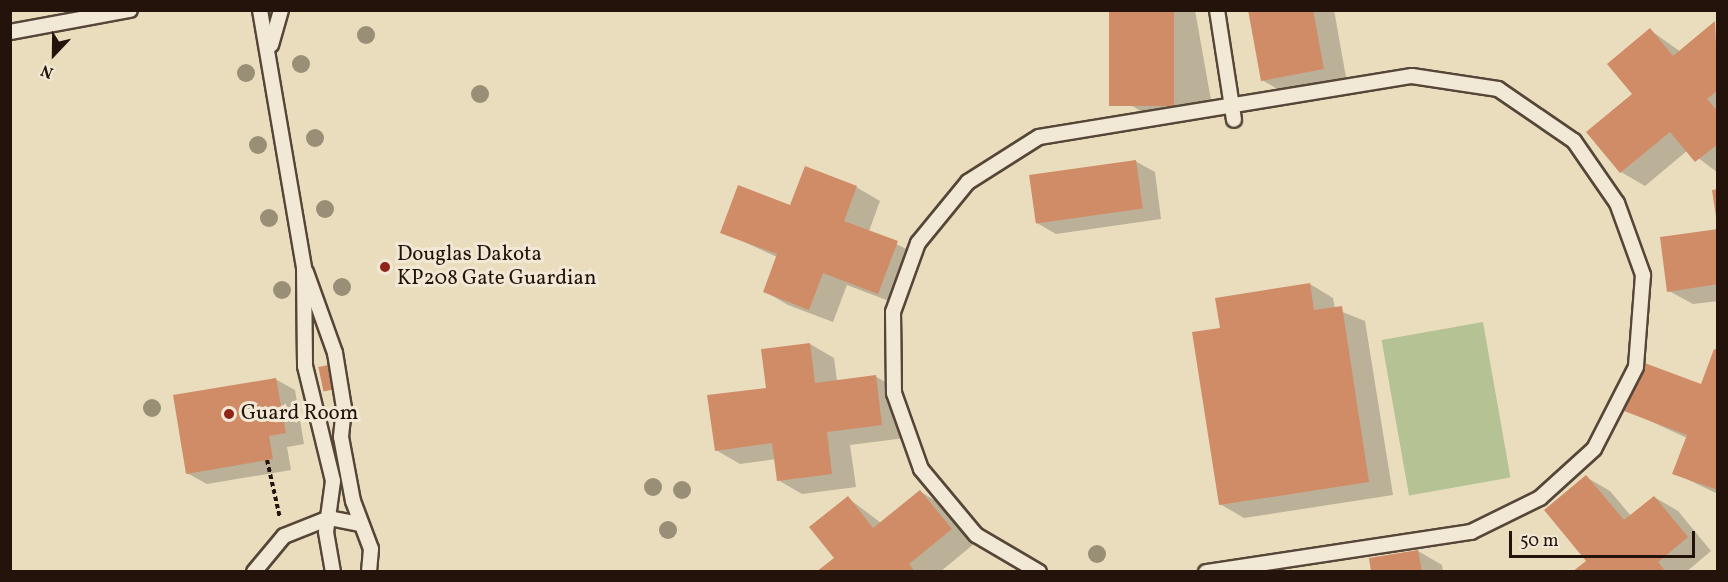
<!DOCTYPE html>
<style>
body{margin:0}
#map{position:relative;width:1728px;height:582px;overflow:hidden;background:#eaddbe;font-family:Vollkorn,serif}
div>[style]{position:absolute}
.green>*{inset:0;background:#b4c294;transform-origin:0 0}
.shadow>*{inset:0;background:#0003}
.building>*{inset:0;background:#d08c67;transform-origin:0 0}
.path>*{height:4px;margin-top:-2px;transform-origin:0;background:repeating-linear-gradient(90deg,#24130b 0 4.5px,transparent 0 7.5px)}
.roads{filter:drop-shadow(2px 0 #564638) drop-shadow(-2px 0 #564638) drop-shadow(0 2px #564638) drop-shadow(0 -2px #564638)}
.service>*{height:14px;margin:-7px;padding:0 7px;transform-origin:7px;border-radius:7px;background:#f1e9d5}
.trees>*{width:18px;height:18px;margin:-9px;border-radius:50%;background:#998f76}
.dots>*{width:16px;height:16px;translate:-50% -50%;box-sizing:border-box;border:3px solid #f1e9d5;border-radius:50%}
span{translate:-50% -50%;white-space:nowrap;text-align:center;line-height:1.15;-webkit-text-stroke:6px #f1e9d5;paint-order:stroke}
.poi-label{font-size:21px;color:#24130b}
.left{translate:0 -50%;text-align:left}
.frame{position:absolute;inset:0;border:12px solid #24130b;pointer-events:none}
.north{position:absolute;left:24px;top:24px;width:60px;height:60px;-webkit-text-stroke:4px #f1e9d5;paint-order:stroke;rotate:202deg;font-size:16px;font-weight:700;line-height:24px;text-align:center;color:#24130b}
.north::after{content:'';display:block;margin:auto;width:21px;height:27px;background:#24130b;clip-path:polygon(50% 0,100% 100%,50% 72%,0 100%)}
.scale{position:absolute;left:1509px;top:531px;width:186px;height:27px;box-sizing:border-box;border:3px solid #24130b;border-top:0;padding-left:8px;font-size:18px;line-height:21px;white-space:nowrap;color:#24130b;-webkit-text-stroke:4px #f1e9d5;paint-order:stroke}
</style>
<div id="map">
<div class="green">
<i style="left:1483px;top:322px;width:158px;height:103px;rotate:80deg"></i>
</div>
<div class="shadow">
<i style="clip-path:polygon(1110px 10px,1195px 10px,1212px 106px,1151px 117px,1127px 103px)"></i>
<i style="clip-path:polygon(1249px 10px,1334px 10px,1347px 83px,1286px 94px,1262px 80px)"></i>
<i style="clip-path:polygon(1715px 23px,1718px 173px,1688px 150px,1645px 186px,1621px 172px,1650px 30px,1681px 52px)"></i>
<i style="clip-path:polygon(1135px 161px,1155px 172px,1161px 219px,1056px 234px,1037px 223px)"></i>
<i style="clip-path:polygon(856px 187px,880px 201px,869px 231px,921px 256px,902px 306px,847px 285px,833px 322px,788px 305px,764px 291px,777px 257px,722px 232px)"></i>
<i style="clip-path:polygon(1718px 230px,1718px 301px,1693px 304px,1669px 291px)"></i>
<i style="clip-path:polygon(1310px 284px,1333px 298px,1335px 309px,1365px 321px,1393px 495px,1244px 518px,1220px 504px,1222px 329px)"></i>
<i style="clip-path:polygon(810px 344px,834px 358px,837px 381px,875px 376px,899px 390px,905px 438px,850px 445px,856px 487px,802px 494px,778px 480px,776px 459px,740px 464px,716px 450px)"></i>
<i style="clip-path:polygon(1718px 351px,1718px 494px,1674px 473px,1687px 438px,1626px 410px,1702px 386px)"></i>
<i style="clip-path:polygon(320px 368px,343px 391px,324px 389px)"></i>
<i style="clip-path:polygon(275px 379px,295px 390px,304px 444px,287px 447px,291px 470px,207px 484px,187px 473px)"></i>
<i style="clip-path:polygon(1586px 477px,1610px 491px,1631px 516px,1654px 497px,1678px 511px,1711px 551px,1686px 572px,1575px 572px,1588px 561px)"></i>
<i style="clip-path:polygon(921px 492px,944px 506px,975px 543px,940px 572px,819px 572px,836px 558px,848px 498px,881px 523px)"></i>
<i style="clip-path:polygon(1418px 551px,1442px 565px,1443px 572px,1373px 572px)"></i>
</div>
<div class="building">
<i style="left:1109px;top:10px;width:65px;height:96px"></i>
<i style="clip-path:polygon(1248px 10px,1313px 10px,1324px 69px,1261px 81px)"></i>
<i style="clip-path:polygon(1715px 21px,1718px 90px,1707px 99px,1718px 112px,1718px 144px,1695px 162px,1670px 132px,1620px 173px,1586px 132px,1632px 94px,1607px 64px,1650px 28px,1673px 56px)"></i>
<i style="left:1136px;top:160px;width:49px;height:108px;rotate:82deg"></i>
<i style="clip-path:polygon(805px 166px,857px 186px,844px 221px,898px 241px,878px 294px,823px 273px,809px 310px,763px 292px,777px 254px,720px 233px,738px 185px,790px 205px)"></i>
<i style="clip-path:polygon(1718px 189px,1718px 217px,1716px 217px,1712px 190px)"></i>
<i style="clip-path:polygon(1718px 229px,1718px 284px,1667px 292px,1660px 237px)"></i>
<i style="clip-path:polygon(1310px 283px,1314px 310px,1342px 306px,1369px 482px,1219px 505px,1192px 332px,1220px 328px,1215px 298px)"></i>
<i style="clip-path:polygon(810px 343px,815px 383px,876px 375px,882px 425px,827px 432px,832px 474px,777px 481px,772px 443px,715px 451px,707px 395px,766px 388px,761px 349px)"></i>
<i style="clip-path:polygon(1714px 349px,1718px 350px,1718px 490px,1672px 474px,1687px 435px,1624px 411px,1642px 362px,1701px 384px)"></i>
<i style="left:333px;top:364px;width:25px;height:15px;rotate:78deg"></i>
<i style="clip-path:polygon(276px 378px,286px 433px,269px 436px,273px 459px,186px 474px,173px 395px)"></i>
<i style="clip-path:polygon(1586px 475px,1624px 520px,1654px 496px,1688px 537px,1658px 562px,1666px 572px,1572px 572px,1586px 561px,1544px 510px)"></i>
<i style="clip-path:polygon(920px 490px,952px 529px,909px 564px,915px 572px,816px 572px,834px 558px,809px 527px,848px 496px,873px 528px)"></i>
<i style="clip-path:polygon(1418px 550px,1422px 572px,1371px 572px,1369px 558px)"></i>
</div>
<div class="path">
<i style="left:267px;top:460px;width:59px;rotate:77.4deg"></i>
</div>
<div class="roads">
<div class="service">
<i style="left:260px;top:10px;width:262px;rotate:80.3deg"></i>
<i style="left:304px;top:268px;width:98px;rotate:89.4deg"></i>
<i style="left:305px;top:366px;width:118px;rotate:76.3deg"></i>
<i style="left:333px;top:481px;width:51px;rotate:97.8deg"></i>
<i style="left:326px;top:532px;width:41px;rotate:80.1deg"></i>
<i style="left:1217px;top:10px;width:111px;rotate:81.2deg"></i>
<i style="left:10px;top:32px;width:122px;rotate:-10.4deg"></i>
<i style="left:271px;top:45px;width:36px;rotate:-74deg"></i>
<i style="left:306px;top:272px;width:86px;rotate:70.3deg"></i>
<i style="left:335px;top:353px;width:56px;rotate:80.7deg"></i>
<i style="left:344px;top:408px;width:29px;rotate:96deg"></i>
<i style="left:341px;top:437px;width:65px;rotate:79.4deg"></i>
<i style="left:353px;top:501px;width:51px;rotate:69.4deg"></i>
<i style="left:371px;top:549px;width:23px;rotate:95deg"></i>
<i style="left:254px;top:572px;width:47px;rotate:-50.2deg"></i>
<i style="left:284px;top:536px;width:48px;rotate:-21.8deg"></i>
<i style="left:329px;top:518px;width:32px;rotate:11deg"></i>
<i style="left:1039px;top:572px;width:73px;rotate:-149.6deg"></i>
<i style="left:976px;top:535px;width:86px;rotate:-129.8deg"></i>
<i style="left:921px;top:469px;width:81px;rotate:-109.6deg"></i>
<i style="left:894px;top:393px;width:81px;rotate:-90.7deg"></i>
<i style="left:893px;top:312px;width:73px;rotate:-70.1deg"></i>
<i style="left:918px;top:243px;width:79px;rotate:-50.7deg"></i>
<i style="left:968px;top:182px;width:84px;rotate:-32.4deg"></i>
<i style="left:1039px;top:137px;width:378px;rotate:-9.3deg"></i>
<i style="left:1412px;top:76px;width:87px;rotate:8.6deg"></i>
<i style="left:1498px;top:89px;width:92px;rotate:34.4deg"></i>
<i style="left:1574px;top:141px;width:75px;rotate:55.3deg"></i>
<i style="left:1617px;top:203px;width:77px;rotate:70.1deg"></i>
<i style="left:1643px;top:275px;width:92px;rotate:94.4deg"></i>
<i style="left:1636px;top:367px;width:92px;rotate:117.1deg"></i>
<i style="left:1594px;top:449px;width:73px;rotate:137.8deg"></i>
<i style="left:1540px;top:498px;width:77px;rotate:153.8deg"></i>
<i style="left:1471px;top:532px;width:268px;rotate:171.4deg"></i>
</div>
</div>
<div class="trees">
<i style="left:366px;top:35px"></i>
<i style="left:301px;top:64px"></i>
<i style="left:246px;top:73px"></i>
<i style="left:480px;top:94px"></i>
<i style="left:315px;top:138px"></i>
<i style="left:258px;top:145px"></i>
<i style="left:325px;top:209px"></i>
<i style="left:269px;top:218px"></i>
<i style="left:342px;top:287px"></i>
<i style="left:282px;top:290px"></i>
<i style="left:152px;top:408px"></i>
<i style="left:653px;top:487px"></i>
<i style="left:682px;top:490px"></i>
<i style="left:668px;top:530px"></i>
<i style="left:1097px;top:554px"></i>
</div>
<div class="dots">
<i style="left:385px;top:267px;background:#8f2418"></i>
<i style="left:229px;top:414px;background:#8f2418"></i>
</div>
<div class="poi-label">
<span class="left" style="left:397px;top:267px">Douglas Dakota<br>KP208 Gate Guardian</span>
<span class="left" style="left:241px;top:414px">Guard Room</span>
</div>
<div class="frame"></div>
<div class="north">N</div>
<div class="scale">50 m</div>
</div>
